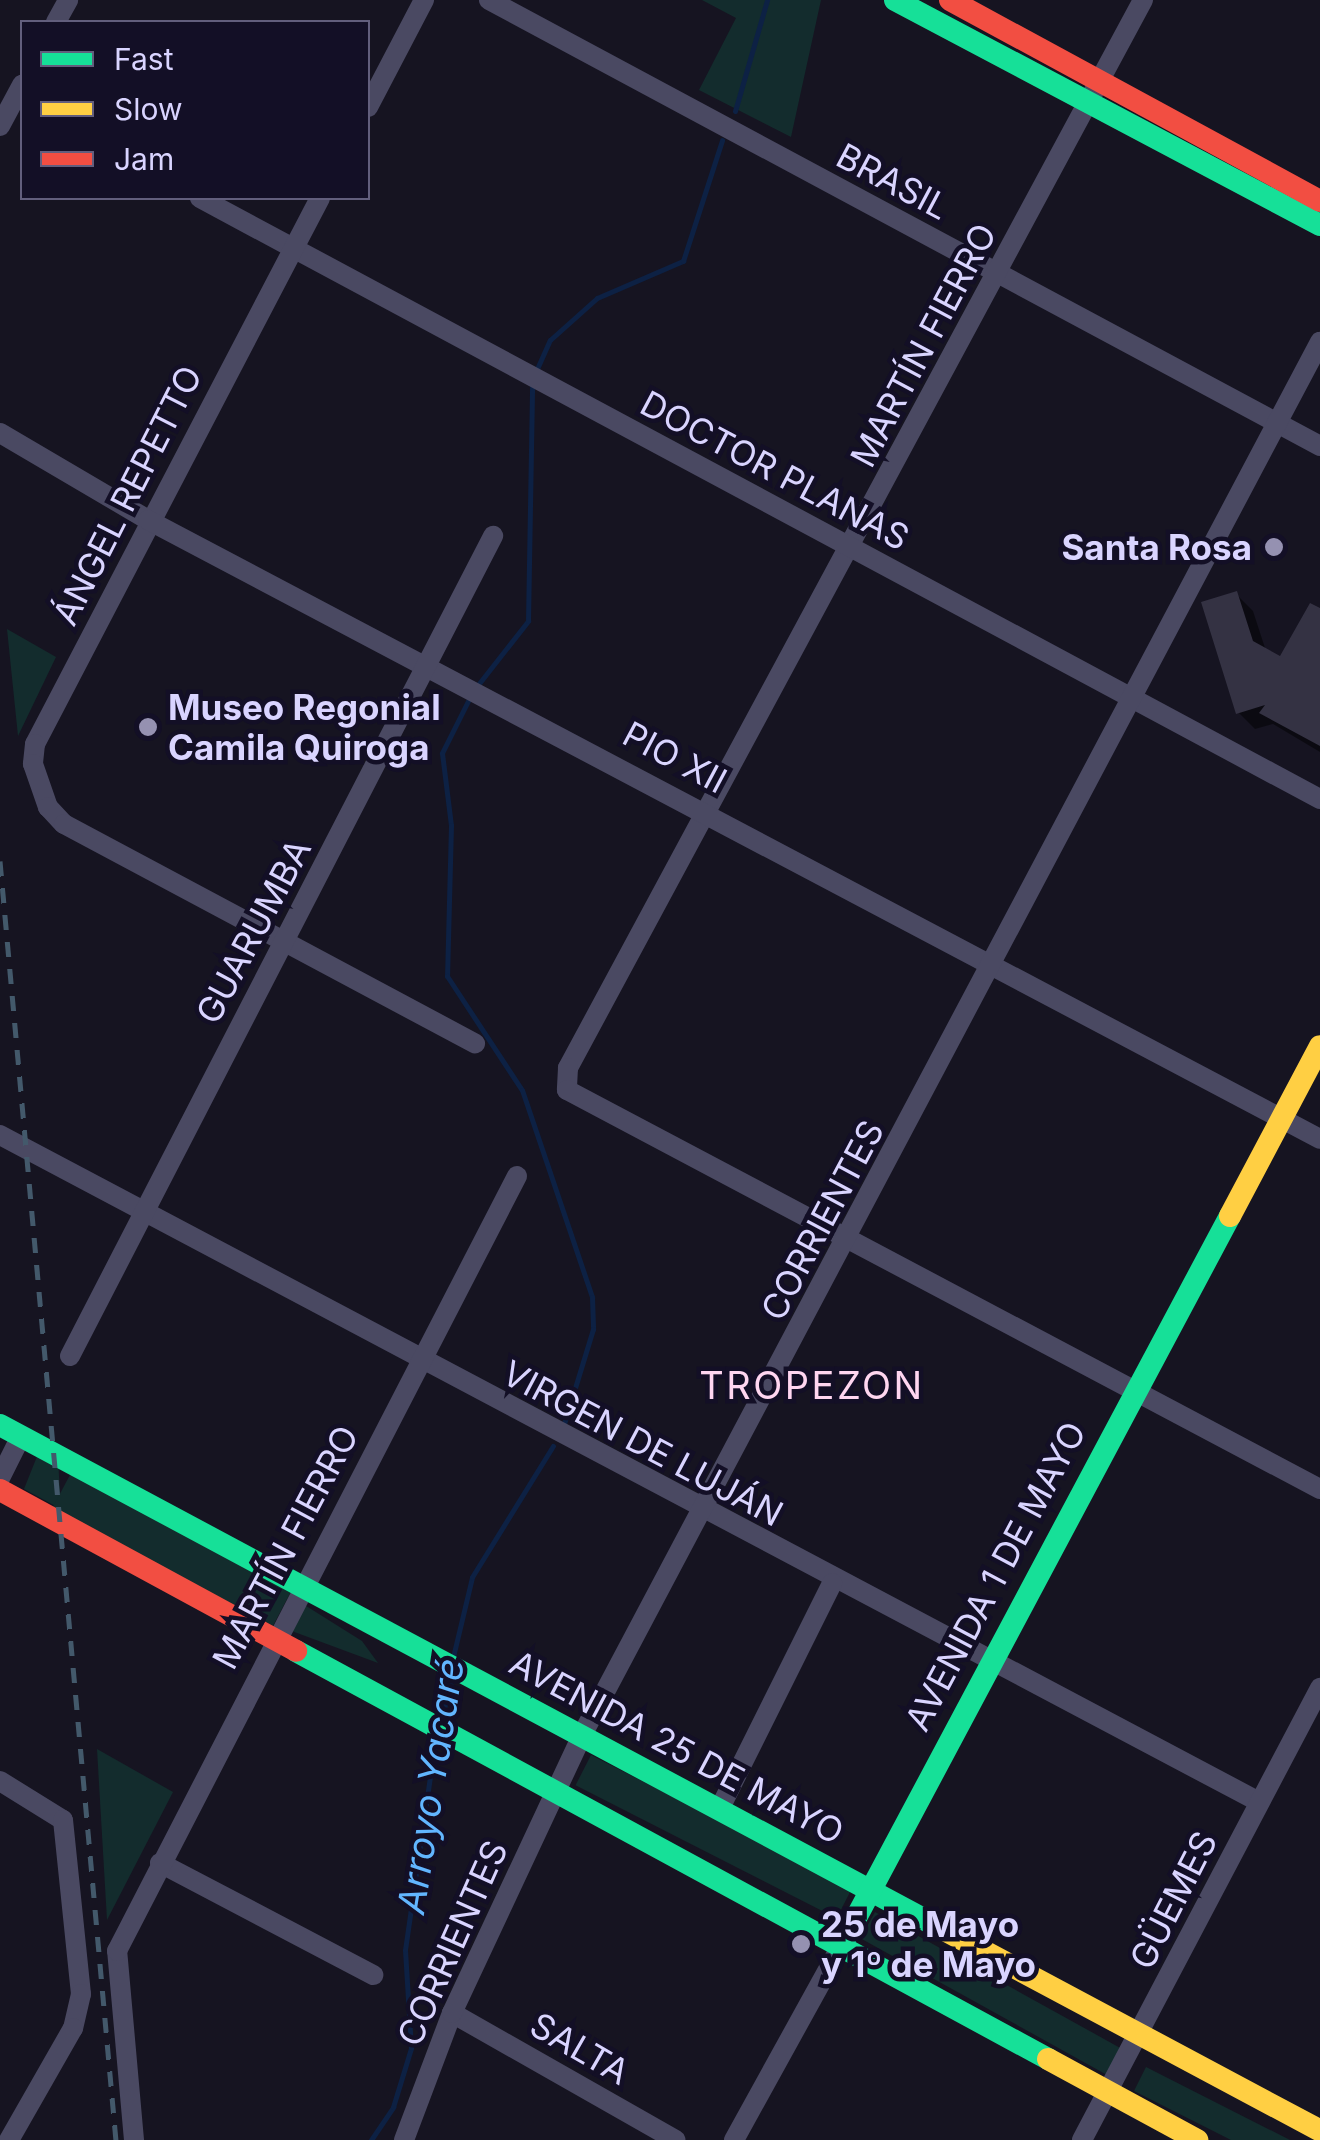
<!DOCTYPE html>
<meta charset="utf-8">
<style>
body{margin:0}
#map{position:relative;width:1320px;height:2140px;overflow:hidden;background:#161421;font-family:Inter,sans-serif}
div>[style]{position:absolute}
.green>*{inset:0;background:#132c2d;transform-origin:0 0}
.shadow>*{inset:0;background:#0007}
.stream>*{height:5px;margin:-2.5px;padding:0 2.5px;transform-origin:2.5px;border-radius:2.5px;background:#0d2144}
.building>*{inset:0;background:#343243}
.street>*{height:20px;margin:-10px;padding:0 10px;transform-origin:10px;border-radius:10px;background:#4a4962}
.fast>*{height:22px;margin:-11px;padding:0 11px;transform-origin:11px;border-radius:11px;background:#16e098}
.slow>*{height:22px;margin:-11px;padding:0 11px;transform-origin:11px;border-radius:11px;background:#ffcf43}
.jam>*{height:22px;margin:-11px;padding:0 11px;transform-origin:11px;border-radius:11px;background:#f24e42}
.rail>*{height:5px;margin-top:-2.5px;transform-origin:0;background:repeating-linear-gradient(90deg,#43596b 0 15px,transparent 0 27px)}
.dots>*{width:28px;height:28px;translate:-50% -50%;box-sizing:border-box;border:5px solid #130f26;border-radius:50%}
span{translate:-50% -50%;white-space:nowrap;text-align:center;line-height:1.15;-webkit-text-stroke:9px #130f26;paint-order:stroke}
.street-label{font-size:35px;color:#d9d4ff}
.poi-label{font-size:35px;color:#d9d4ff;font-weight:700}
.right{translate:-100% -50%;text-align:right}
.left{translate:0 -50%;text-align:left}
.neighbourhood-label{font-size:38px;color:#ffd6f0;letter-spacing:2.5px}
.water-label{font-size:38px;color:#62b6ff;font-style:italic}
.legend{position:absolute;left:20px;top:20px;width:350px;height:180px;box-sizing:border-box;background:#130f26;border:2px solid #625e7d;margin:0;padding:12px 18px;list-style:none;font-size:30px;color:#d9d4ff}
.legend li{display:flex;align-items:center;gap:20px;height:50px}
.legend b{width:50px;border:2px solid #625e7d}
</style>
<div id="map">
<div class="green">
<i style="clip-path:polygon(702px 0,821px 0,791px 137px,699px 90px,736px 18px)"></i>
<i style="clip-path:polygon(7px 629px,56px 657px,18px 736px)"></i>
<i style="clip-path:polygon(38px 1454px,58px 1459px,61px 1509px,24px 1489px)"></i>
<i style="left:71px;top:1473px;width:250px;height:40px;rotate:28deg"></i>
<i style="clip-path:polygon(303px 1604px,362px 1641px,378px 1663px,289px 1630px)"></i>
<i style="clip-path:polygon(97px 1749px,173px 1792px,107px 1920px)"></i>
<i style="left:591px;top:1755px;width:293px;height:34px;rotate:27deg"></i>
<i style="left:875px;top:1912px;width:283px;height:30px;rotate:29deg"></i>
<i style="clip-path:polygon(1146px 2067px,1290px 2140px,1231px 2140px,1134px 2091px)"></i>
</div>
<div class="shadow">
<i style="clip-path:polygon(1236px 594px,1253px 611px,1266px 651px,1281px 659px,1320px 611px,1320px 752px,1273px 724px,1255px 729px,1238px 712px)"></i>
</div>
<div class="stream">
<i style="left:735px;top:111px;width:116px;rotate:-73.9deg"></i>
<i style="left:536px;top:371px;width:34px;rotate:-66deg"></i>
<i style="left:550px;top:340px;width:63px;rotate:-41.8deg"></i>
<i style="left:597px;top:298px;width:94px;rotate:-23.3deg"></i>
<i style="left:683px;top:261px;width:127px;rotate:-72.1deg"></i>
<i style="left:477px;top:686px;width:83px;rotate:-51.9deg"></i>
<i style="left:528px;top:621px;width:240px;rotate:-89deg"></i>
<i style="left:471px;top:695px;width:65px;rotate:116.6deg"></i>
<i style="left:442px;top:753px;width:73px;rotate:82.9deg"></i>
<i style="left:451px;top:825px;width:151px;rotate:91.5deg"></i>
<i style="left:447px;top:976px;width:136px;rotate:56.7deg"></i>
<i style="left:522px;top:1090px;width:219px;rotate:71.3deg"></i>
<i style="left:592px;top:1297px;width:32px;rotate:88deg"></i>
<i style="left:593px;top:1329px;width:102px;rotate:107deg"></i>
<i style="left:453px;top:1657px;width:82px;rotate:-76.6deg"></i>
<i style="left:472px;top:1577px;width:154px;rotate:-58.3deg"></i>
<i style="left:441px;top:1720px;width:43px;rotate:-75.3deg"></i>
<i style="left:371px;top:2140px;width:40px;rotate:-56deg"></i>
<i style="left:393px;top:2107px;width:62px;rotate:-73deg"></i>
<i style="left:411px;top:2048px;width:98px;rotate:-93.5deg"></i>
<i style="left:405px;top:1950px;width:216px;rotate:-81.8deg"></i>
</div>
<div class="building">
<i style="clip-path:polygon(1237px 591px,1253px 641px,1280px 656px,1310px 603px,1320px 608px,1320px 746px,1259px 713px,1265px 705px,1236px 714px,1201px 602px)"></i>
</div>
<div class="street">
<i style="left:489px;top:0;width:943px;rotate:28.22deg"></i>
<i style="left:1143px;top:0;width:1213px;rotate:118.3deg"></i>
<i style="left:568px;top:1068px;width:22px;rotate:93deg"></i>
<i style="left:567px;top:1090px;width:852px;rotate:27.92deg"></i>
<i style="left:56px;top:22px;width:25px;rotate:-61deg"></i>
<i style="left:368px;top:107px;width:121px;rotate:-62.4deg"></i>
<i style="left:0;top:126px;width:47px;rotate:-61.8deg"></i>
<i style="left:200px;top:198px;width:1271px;rotate:28.22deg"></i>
<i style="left:320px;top:198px;width:616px;rotate:117.56deg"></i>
<i style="left:35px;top:744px;width:20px;rotate:96deg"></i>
<i style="left:33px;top:764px;width:46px;rotate:70.8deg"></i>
<i style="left:48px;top:807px;width:23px;rotate:47deg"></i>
<i style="left:64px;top:824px;width:466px;rotate:28.1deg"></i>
<i style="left:0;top:433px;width:172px;rotate:30.4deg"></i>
<i style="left:148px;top:520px;width:1325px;rotate:27.84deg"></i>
<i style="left:0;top:1135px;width:1425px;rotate:27.91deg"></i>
<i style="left:70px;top:1356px;width:923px;rotate:-62.71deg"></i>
<i style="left:0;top:1478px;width:47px;rotate:-63.4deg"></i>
<i style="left:0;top:1781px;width:74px;rotate:31.8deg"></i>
<i style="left:63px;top:1820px;width:175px;rotate:84.1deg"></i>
<i style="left:81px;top:1994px;width:35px;rotate:103deg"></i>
<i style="left:73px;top:2028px;width:129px;rotate:119.7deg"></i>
<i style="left:722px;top:1804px;width:247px;rotate:-63.5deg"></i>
<i style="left:160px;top:1863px;width:241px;rotate:27.7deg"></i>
<i style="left:452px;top:2013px;width:257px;rotate:29.6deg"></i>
<i style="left:134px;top:2140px;width:190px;rotate:-95.1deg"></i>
<i style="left:117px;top:1951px;width:872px;rotate:-62.7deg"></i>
<i style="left:404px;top:2140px;width:136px;rotate:-69.3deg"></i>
<i style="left:452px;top:2013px;width:305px;rotate:-64.9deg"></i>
<i style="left:581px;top:1737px;width:1579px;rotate:-62.09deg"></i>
<i style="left:734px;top:2140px;width:222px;rotate:-61.1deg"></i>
<i style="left:1082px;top:2140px;width:511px;rotate:-62.23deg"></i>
</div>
<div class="fast">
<i style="left:895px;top:0;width:481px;rotate:27.9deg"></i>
<i style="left:0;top:1425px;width:1060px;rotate:28.14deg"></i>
<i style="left:296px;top:1651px;width:856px;rotate:28.48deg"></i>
<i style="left:841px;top:1946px;width:827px;rotate:-61.95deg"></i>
</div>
<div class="slow">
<i style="left:1230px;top:1216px;width:192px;rotate:-62.1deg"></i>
<i style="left:935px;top:1925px;width:437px;rotate:28.1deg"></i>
<i style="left:1048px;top:2059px;width:170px;rotate:28.5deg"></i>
</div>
<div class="jam">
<i style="left:950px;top:0;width:421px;rotate:28.5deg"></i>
<i style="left:0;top:1490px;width:337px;rotate:28.5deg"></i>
</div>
<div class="rail">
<i style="left:0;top:861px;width:1284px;rotate:84.82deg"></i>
</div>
<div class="dots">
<i style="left:1274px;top:547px;background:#9591b1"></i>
<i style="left:148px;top:727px;background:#9591b1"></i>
<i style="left:801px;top:1944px;background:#9591b1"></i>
</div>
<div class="street-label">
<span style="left:893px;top:181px;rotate:28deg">BRASIL</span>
<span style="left:923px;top:345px;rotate:-62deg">MARTÍN FIERRO</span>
<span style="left:775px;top:470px;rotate:28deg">DOCTOR PLANAS</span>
<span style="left:127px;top:495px;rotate:-63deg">ÁNGEL REPETTO</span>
<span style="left:675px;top:757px;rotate:28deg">PIO XII</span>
<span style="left:253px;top:931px;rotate:-62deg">GUARUMBA</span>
<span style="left:822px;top:1220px;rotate:-62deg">CORRIENTES</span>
<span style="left:643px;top:1443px;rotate:28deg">VIRGEN DE LUJÁN</span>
<span style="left:285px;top:1547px;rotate:-62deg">MARTÍN FIERRO</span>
<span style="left:995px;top:1576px;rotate:-62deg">AVENIDA 1 DE MAYO</span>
<span style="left:677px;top:1747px;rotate:28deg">AVENIDA 25 DE MAYO</span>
<span style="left:1173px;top:1900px;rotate:-63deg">GÜEMES</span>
<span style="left:452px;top:1943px;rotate:-66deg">CORRIENTES</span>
<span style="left:580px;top:2048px;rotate:30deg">SALTA</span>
</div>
<div class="poi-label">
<span class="right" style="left:1252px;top:547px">Santa Rosa</span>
<span class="left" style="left:168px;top:727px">Museo Regonial<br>Camila Quiroga</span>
<span class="left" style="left:821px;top:1944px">25 de Mayo<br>y 1º de Mayo</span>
</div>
<div class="neighbourhood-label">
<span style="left:812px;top:1386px">TROPEZON</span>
</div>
<div class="water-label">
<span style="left:431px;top:1786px;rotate:-81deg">Arroyo Yacaré</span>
</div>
<ul class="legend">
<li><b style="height:12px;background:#16e098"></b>Fast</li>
<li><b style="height:12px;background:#ffcf43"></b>Slow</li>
<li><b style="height:12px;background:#f24e42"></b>Jam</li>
</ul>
</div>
